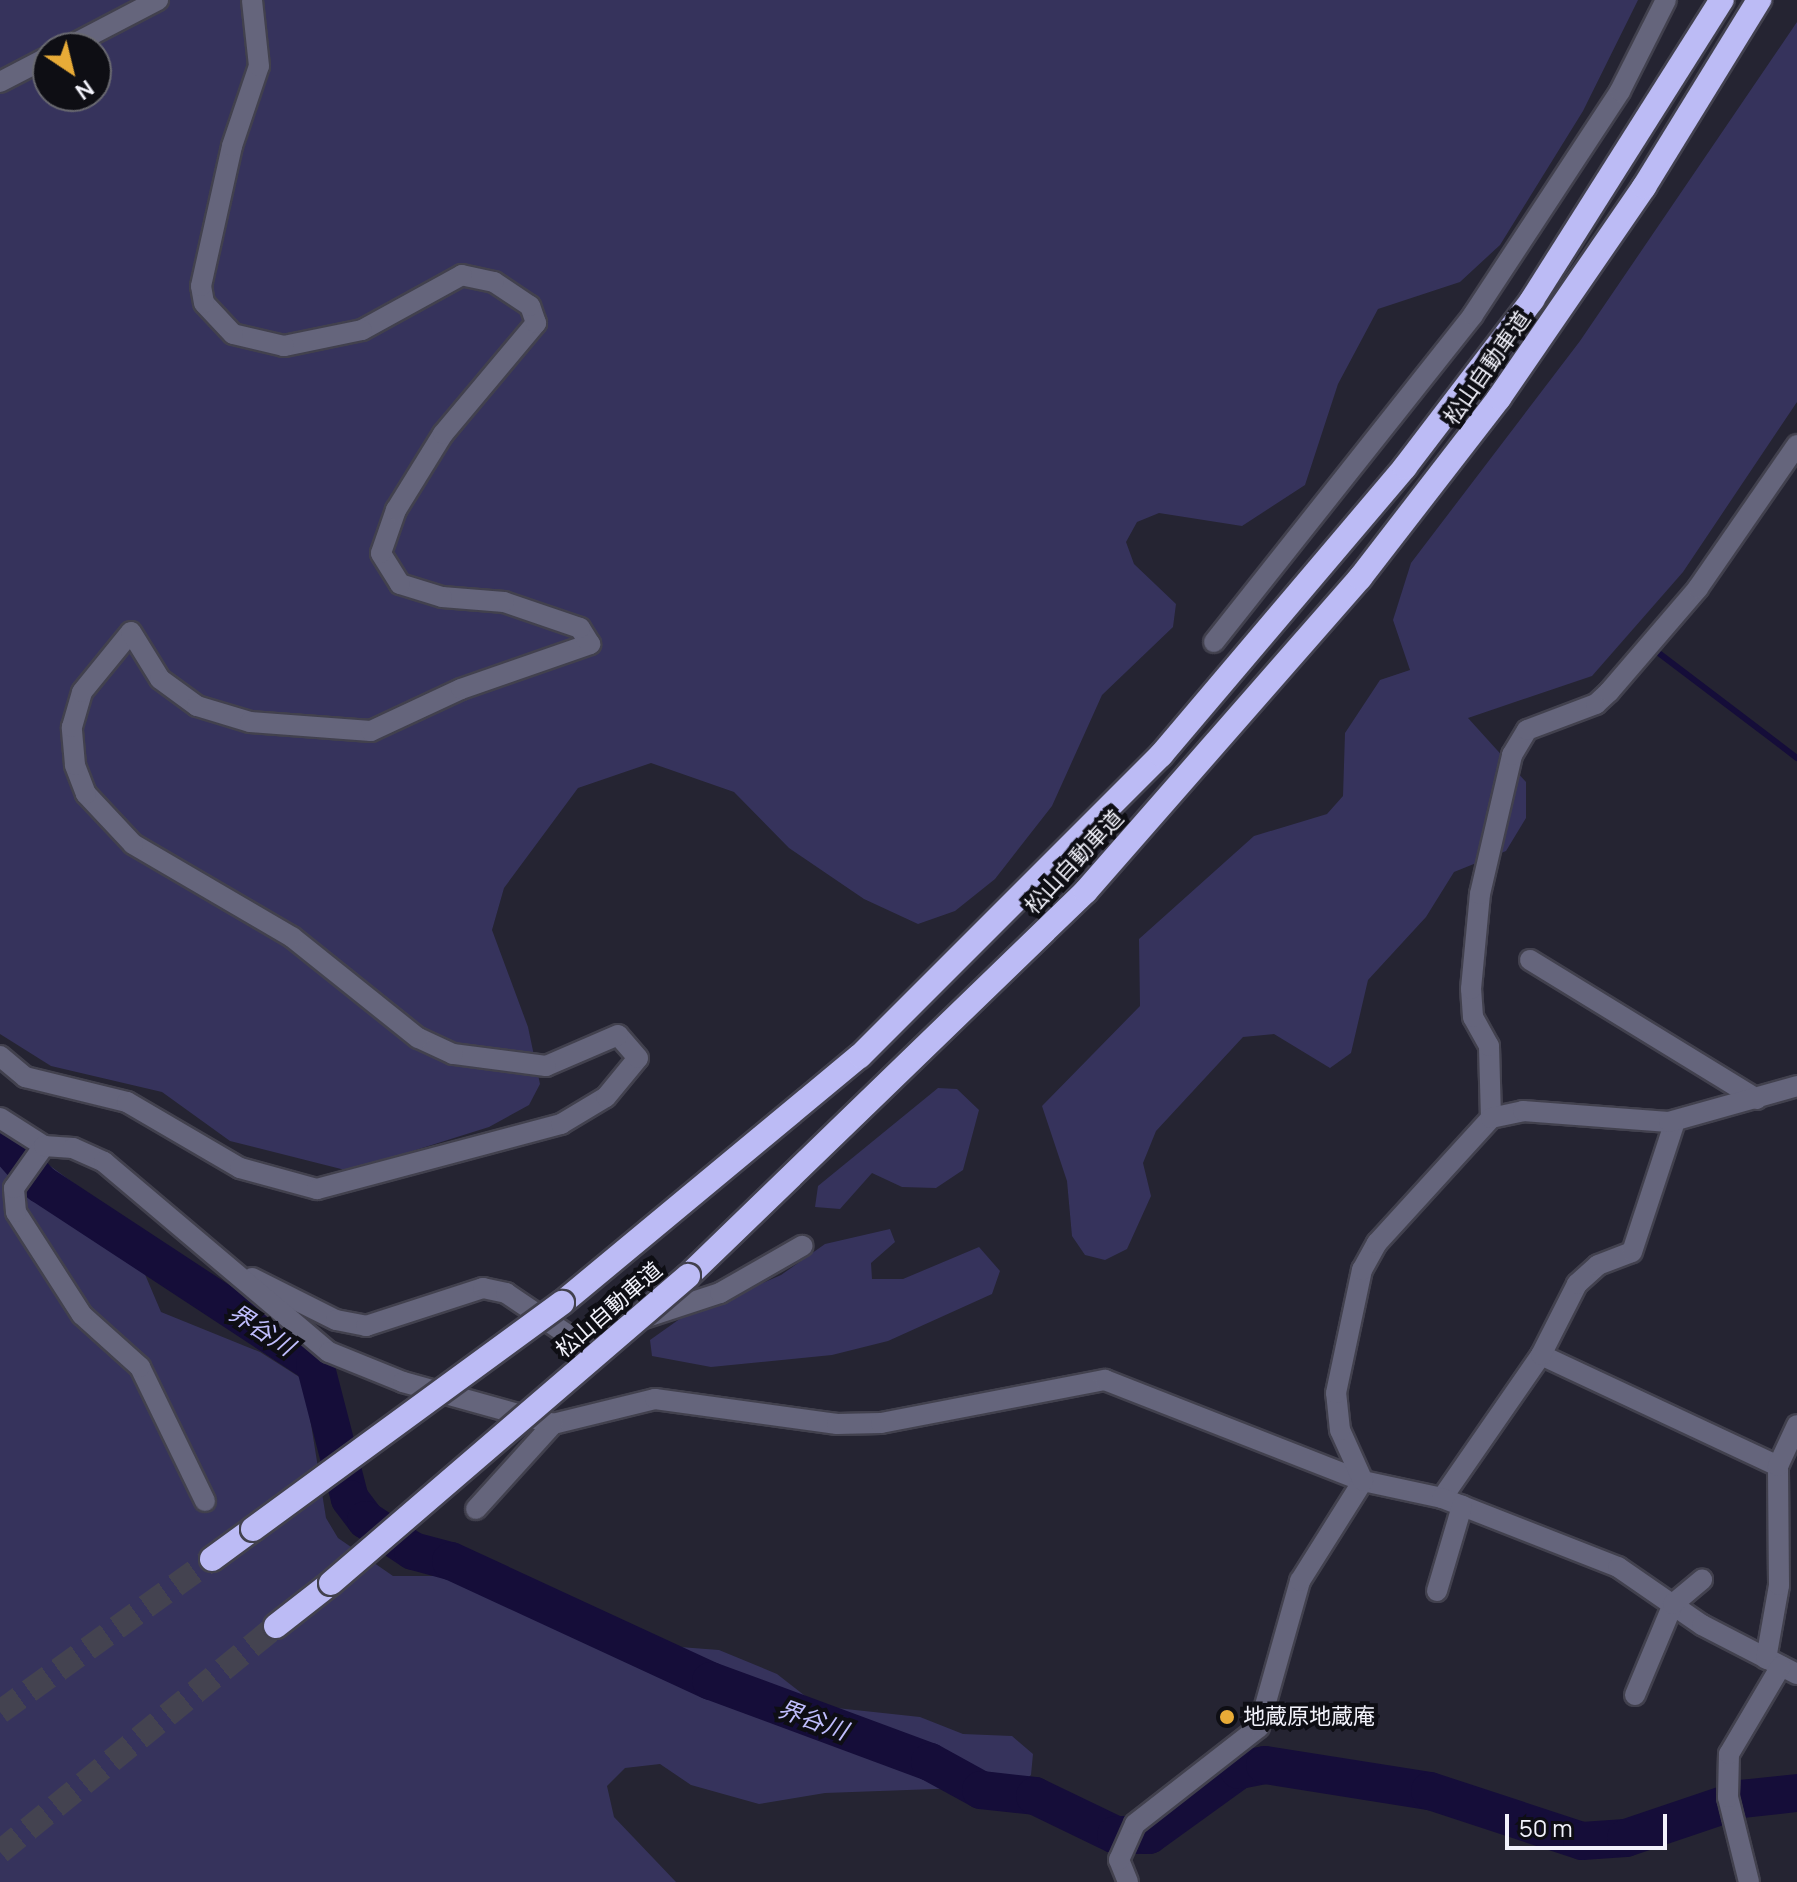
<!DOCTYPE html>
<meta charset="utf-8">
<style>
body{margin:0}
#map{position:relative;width:1797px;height:1882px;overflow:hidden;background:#252432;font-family:Manrope,"Noto Sans JP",sans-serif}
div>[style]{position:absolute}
.green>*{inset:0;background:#36335c}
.stream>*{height:6px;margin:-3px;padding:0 3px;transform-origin:3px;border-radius:3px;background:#150d39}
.river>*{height:38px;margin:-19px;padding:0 19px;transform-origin:19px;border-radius:19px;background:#150d39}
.motorway-tunnel>*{height:24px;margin-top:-12px;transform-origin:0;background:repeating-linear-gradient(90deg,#444350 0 24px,transparent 0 36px)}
.roads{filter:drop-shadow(2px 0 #42414e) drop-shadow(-2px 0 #42414e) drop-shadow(0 2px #42414e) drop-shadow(0 -2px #42414e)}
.minor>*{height:20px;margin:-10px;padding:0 10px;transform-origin:10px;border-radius:10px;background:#65657c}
.motorway>*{height:24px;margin:-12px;padding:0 12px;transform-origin:12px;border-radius:12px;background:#bcbbf5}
.bridges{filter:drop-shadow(2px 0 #42414e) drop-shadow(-2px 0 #42414e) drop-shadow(0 2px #42414e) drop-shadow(0 -2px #42414e)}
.motorway-bridge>*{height:24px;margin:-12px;padding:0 12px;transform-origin:12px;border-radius:12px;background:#bcbbf5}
.dots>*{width:22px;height:22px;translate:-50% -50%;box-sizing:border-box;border:4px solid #0e0e14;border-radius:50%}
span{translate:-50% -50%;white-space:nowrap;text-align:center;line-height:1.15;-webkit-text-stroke:8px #0e0e14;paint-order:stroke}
.street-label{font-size:22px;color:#f2f2fb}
.poi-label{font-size:22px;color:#f2f2fb}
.left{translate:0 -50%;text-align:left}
.water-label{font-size:24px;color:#c0befe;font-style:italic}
.north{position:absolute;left:32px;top:32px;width:80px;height:80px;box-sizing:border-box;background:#0e0e14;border:2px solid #696970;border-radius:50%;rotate:145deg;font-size:22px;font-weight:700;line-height:32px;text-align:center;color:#f2f2fb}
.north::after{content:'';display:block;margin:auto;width:28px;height:36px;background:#e8ab37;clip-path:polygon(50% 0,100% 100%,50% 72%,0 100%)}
.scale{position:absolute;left:1505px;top:1814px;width:162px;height:36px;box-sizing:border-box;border:4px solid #f2f2fb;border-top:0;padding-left:10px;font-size:24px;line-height:28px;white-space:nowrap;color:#f2f2fb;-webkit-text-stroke:6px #0e0e14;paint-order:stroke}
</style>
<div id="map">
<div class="green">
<i style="clip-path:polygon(evenodd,0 0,1638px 0,1583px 111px,1500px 245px,1460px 282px,1378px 309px,1338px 384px,1305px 485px,1242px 526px,1159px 513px,1137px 522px,1126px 542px,1134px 564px,1176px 604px,1173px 627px,1102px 695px,1052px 806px,995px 879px,955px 911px,918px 924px,864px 899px,789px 848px,734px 792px,651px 763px,578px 788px,504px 888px,492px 930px,528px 1027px,540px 1084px,529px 1105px,489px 1127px,349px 1171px,230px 1141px,162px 1092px,51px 1066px,0 1034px,0 0,48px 48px,96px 48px,96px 96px,48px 96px,48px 48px)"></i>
<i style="clip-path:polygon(1797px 22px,1797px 402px,1683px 572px,1592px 676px,1468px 718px,1526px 782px,1526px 818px,1506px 851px,1454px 872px,1426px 917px,1368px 980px,1351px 1053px,1330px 1068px,1274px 1034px,1243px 1037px,1156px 1131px,1143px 1163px,1151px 1196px,1127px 1249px,1105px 1260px,1085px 1255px,1072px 1236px,1067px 1181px,1042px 1106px,1140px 1006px,1139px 939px,1254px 836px,1327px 814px,1343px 796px,1345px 733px,1380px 680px,1410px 670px,1393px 620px,1411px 563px,1580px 341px)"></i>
<i style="clip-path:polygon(938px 1088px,957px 1089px,979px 1110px,963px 1170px,936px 1188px,902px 1187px,872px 1173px,840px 1209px,815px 1207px,818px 1186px)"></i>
<i style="clip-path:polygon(0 1129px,121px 1218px,161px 1312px,260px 1352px,304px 1380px,326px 1518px,338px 1538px,393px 1576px,452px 1576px,632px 1657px,680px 1647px,719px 1650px,777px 1674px,818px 1706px,920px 1717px,963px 1734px,1012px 1736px,1033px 1754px,1031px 1775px,1017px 1786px,825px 1793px,759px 1804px,691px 1785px,660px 1764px,625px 1768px,607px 1786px,614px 1817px,676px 1882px,0 1882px)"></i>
<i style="clip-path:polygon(890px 1229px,895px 1242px,871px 1263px,872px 1279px,903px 1279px,979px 1247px,1000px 1271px,992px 1294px,888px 1341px,832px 1355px,711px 1367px,652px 1356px,650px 1340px,681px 1318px,781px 1275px,825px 1244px)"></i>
</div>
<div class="stream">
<i style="left:1660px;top:654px;width:172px;rotate:37.2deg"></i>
</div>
<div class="river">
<i style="left:0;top:1138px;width:62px;rotate:48.3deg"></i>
<i style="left:41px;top:1184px;width:328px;rotate:33.3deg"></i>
<i style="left:315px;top:1364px;width:139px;rotate:75.5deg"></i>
<i style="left:350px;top:1499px;width:26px;rotate:53deg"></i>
<i style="left:366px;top:1520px;width:56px;rotate:33.4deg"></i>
<i style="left:413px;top:1551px;width:39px;rotate:15deg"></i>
<i style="left:451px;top:1561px;width:286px;rotate:24.8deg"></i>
<i style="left:711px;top:1681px;width:233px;rotate:20.3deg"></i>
<i style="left:930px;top:1762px;width:58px;rotate:28.8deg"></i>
<i style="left:981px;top:1790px;width:54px;rotate:6.3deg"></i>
<i style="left:1035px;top:1796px;width:90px;rotate:25.7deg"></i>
<i style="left:1116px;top:1835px;width:33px"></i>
<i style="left:1149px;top:1835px;width:111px;rotate:-35.8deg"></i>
<i style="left:1239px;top:1770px;width:26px;rotate:-11deg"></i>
<i style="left:1265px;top:1765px;width:167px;rotate:9deg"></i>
<i style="left:1430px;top:1791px;width:160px;rotate:18.2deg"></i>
<i style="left:1582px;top:1841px;width:44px;rotate:-3.9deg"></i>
<i style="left:1626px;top:1838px;width:121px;rotate:-18.7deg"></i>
<i style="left:1741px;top:1799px;width:56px;rotate:-6.1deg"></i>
</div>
<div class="motorway-tunnel">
<i style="left:0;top:1712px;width:261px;rotate:-35.8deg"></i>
<i style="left:0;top:1852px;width:357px;rotate:-39.3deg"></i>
</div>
<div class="roads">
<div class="minor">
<i style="left:66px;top:48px;width:104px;rotate:-27.6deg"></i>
<i style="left:0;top:82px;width:54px;rotate:-27.5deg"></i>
<i style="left:1214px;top:642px;width:417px;rotate:-51.6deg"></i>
<i style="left:1473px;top:315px;width:268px;rotate:-56.7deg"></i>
<i style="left:1620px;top:91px;width:102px;rotate:-63.2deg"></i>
<i style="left:1530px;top:960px;width:266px;rotate:31.5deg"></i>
<i style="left:0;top:1056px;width:33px;rotate:40deg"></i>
<i style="left:25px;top:1077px;width:105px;rotate:13.8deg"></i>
<i style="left:127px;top:1102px;width:131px;rotate:30.3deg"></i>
<i style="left:240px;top:1168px;width:80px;rotate:15.3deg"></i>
<i style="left:317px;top:1189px;width:253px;rotate:-14.9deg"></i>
<i style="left:561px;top:1124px;width:52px;rotate:-31deg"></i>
<i style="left:606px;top:1097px;width:50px;rotate:-50.6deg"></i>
<i style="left:638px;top:1058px;width:30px;rotate:-131deg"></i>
<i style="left:618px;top:1035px;width:78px;rotate:156.7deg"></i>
<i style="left:546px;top:1066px;width:94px;rotate:-172.6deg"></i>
<i style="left:453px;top:1054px;width:38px;rotate:-155deg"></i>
<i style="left:418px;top:1038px;width:161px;rotate:-141.3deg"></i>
<i style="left:292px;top:937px;width:184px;rotate:-149.7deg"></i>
<i style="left:133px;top:844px;width:69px;rotate:-133.2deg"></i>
<i style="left:86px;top:794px;width:31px;rotate:-111deg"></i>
<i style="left:75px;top:765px;width:38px;rotate:-95deg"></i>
<i style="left:72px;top:727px;width:36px;rotate:-74deg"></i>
<i style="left:82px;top:692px;width:77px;rotate:-50.8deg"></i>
<i style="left:131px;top:632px;width:55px;rotate:58.3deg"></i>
<i style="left:160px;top:679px;width:46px;rotate:36.1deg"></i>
<i style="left:197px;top:706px;width:55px;rotate:16.8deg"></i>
<i style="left:250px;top:722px;width:121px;rotate:4.3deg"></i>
<i style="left:371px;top:731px;width:99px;rotate:-25deg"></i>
<i style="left:461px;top:689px;width:137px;rotate:-19.2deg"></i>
<i style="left:590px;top:644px;width:19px;rotate:-122deg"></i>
<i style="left:580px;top:628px;width:80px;rotate:-161.1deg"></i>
<i style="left:504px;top:602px;width:62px;rotate:-175.4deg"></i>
<i style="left:442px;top:597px;width:44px;rotate:-162.8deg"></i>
<i style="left:400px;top:584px;width:36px;rotate:-122deg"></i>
<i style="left:381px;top:553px;width:46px;rotate:-70.8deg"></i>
<i style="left:396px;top:510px;width:89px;rotate:-58.3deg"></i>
<i style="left:443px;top:434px;width:145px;rotate:-50deg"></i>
<i style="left:536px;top:323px;width:18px;rotate:-109deg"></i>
<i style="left:530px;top:306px;width:43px;rotate:-146.3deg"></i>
<i style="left:494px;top:282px;width:33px;rotate:-168deg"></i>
<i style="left:462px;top:275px;width:114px;rotate:151.2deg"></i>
<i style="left:362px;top:330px;width:80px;rotate:168.4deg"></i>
<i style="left:284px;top:346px;width:52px;rotate:-166.8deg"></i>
<i style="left:233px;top:334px;width:42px;rotate:-133.1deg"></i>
<i style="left:204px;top:303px;width:17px;rotate:-100deg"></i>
<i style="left:201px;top:286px;width:143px;rotate:-77.5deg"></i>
<i style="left:232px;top:146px;width:84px;rotate:-71.4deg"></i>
<i style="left:259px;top:66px;width:66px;rotate:-96.1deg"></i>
<i style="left:0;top:1118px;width:52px;rotate:32.5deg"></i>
<i style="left:1491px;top:1118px;width:72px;rotate:-91.6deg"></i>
<i style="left:1489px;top:1046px;width:33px;rotate:-119deg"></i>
<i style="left:1473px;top:1017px;width:28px;rotate:-94deg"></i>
<i style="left:1471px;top:989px;width:95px;rotate:-84.6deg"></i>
<i style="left:1480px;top:894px;width:143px;rotate:-77deg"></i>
<i style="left:1512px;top:755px;width:29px;rotate:-59deg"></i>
<i style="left:1527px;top:730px;width:74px;rotate:-20.6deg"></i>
<i style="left:1596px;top:704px;width:18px;rotate:-43deg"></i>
<i style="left:1609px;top:692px;width:137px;rotate:-49.4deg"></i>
<i style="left:1698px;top:588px;width:174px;rotate:-55.3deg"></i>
<i style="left:252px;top:1278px;width:94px;rotate:26.6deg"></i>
<i style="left:336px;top:1320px;width:31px;rotate:11deg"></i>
<i style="left:366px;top:1326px;width:123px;rotate:-18deg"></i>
<i style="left:483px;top:1288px;width:24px;rotate:12deg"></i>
<i style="left:506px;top:1293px;width:75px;rotate:34.1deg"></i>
<i style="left:568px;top:1335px;width:18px;rotate:6deg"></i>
<i style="left:586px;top:1337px;width:141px;rotate:-18.2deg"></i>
<i style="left:720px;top:1293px;width:95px;rotate:-29.8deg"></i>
<i style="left:1541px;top:1355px;width:262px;rotate:25.1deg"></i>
<i style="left:1442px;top:1498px;width:174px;rotate:-55.3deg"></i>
<i style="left:1541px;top:1355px;width:80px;rotate:-63.1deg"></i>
<i style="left:1577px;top:1284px;width:28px;rotate:-42deg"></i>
<i style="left:1598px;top:1265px;width:36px;rotate:-21deg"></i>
<i style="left:1632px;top:1252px;width:138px;rotate:-71.8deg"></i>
<i style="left:205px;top:1501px;width:149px;rotate:-115.9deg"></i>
<i style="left:140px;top:1367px;width:78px;rotate:-138.1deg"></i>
<i style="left:82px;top:1315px;width:122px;rotate:-122.7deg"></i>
<i style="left:16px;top:1212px;width:24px;rotate:-95deg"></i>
<i style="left:14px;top:1188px;width:52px;rotate:-54.5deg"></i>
<i style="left:44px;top:1146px;width:29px;rotate:4deg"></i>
<i style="left:73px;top:1148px;width:34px;rotate:24deg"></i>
<i style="left:104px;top:1162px;width:294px;rotate:40.2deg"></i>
<i style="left:329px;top:1352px;width:80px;rotate:22.1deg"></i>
<i style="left:403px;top:1382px;width:156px;rotate:15.6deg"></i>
<i style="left:553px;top:1424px;width:105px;rotate:-13.8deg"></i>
<i style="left:655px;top:1399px;width:184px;rotate:7.8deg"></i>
<i style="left:837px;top:1424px;width:44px;rotate:-1.3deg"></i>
<i style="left:881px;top:1423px;width:228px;rotate:-10.9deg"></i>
<i style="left:1105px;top:1380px;width:277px;rotate:21.4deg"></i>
<i style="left:1363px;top:1481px;width:81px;rotate:12.1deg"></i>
<i style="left:1442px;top:1498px;width:189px;rotate:21.4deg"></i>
<i style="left:1618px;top:1567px;width:102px;rotate:34.6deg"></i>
<i style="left:1702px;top:1625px;width:107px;rotate:27.3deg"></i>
<i style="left:476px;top:1509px;width:115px;rotate:-47.8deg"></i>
<i style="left:1437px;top:1591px;width:89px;rotate:-73.6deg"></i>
<i style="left:1766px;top:1659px;width:75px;rotate:-80deg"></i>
<i style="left:1779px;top:1585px;width:119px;rotate:-90.5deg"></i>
<i style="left:1778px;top:1466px;width:45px;rotate:-65.1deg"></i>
<i style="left:1635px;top:1695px;width:99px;rotate:-67.3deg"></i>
<i style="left:1673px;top:1604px;width:38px;rotate:-40deg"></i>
<i style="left:1128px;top:1882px;width:24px;rotate:-112deg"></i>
<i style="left:1119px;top:1860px;width:39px;rotate:-66deg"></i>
<i style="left:1135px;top:1824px;width:157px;rotate:-38deg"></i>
<i style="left:1259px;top:1727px;width:152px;rotate:-74.3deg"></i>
<i style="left:1300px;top:1581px;width:118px;rotate:-57.8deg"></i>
<i style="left:1363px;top:1481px;width:56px;rotate:-114.3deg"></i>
<i style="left:1340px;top:1430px;width:37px;rotate:-96deg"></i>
<i style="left:1336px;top:1393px;width:126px;rotate:-78.1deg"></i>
<i style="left:1362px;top:1270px;width:31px;rotate:-61deg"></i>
<i style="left:1377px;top:1243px;width:169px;rotate:-47.6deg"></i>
<i style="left:1491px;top:1118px;width:33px;rotate:-12deg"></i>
<i style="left:1523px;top:1111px;width:146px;rotate:4.3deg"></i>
<i style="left:1669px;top:1122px;width:133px;rotate:-15.7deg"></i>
<i style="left:1749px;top:1882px;width:88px;rotate:-103.9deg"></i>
<i style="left:1728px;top:1797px;width:43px;rotate:-88.7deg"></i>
<i style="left:1729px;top:1754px;width:102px;rotate:-59.4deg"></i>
</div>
<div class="motorway">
<i style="left:688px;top:1276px;width:554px;rotate:-44.05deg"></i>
<i style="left:1086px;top:891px;width:416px;rotate:-48.8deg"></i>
<i style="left:1360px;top:578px;width:227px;rotate:-52.3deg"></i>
<i style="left:1499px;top:398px;width:256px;rotate:-55.5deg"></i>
<i style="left:1644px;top:187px;width:220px;rotate:-58.4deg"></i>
<i style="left:562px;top:1303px;width:387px;rotate:-39.7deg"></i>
<i style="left:860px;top:1056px;width:426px;rotate:-45deg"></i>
<i style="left:1161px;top:755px;width:377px;rotate:-49.7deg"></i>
<i style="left:1405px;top:467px;width:210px;rotate:-52.7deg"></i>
<i style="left:1532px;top:300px;width:355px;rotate:-57.7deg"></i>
<i style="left:212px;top:1559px;width:51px;rotate:-36.2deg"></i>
<i style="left:276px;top:1626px;width:70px;rotate:-38deg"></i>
</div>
</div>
<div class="bridges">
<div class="motorway-bridge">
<i style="left:253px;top:1529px;width:383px;rotate:-36.2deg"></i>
<i style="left:331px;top:1583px;width:471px;rotate:-40.7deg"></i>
</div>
</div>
<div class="dots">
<i style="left:1227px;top:1717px;background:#e8ab37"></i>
</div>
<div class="street-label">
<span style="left:1487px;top:368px;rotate:-55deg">松山自動車道</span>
<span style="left:1074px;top:862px;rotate:-47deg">松山自動車道</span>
<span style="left:609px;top:1310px;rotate:-41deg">松山自動車道</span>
</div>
<div class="poi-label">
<span class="left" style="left:1243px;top:1717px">地蔵原地蔵庵</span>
</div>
<div class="water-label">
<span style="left:262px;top:1329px;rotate:33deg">界谷川</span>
<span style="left:813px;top:1719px;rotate:20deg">界谷川</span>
</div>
<div class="north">N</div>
<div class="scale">50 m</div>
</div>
